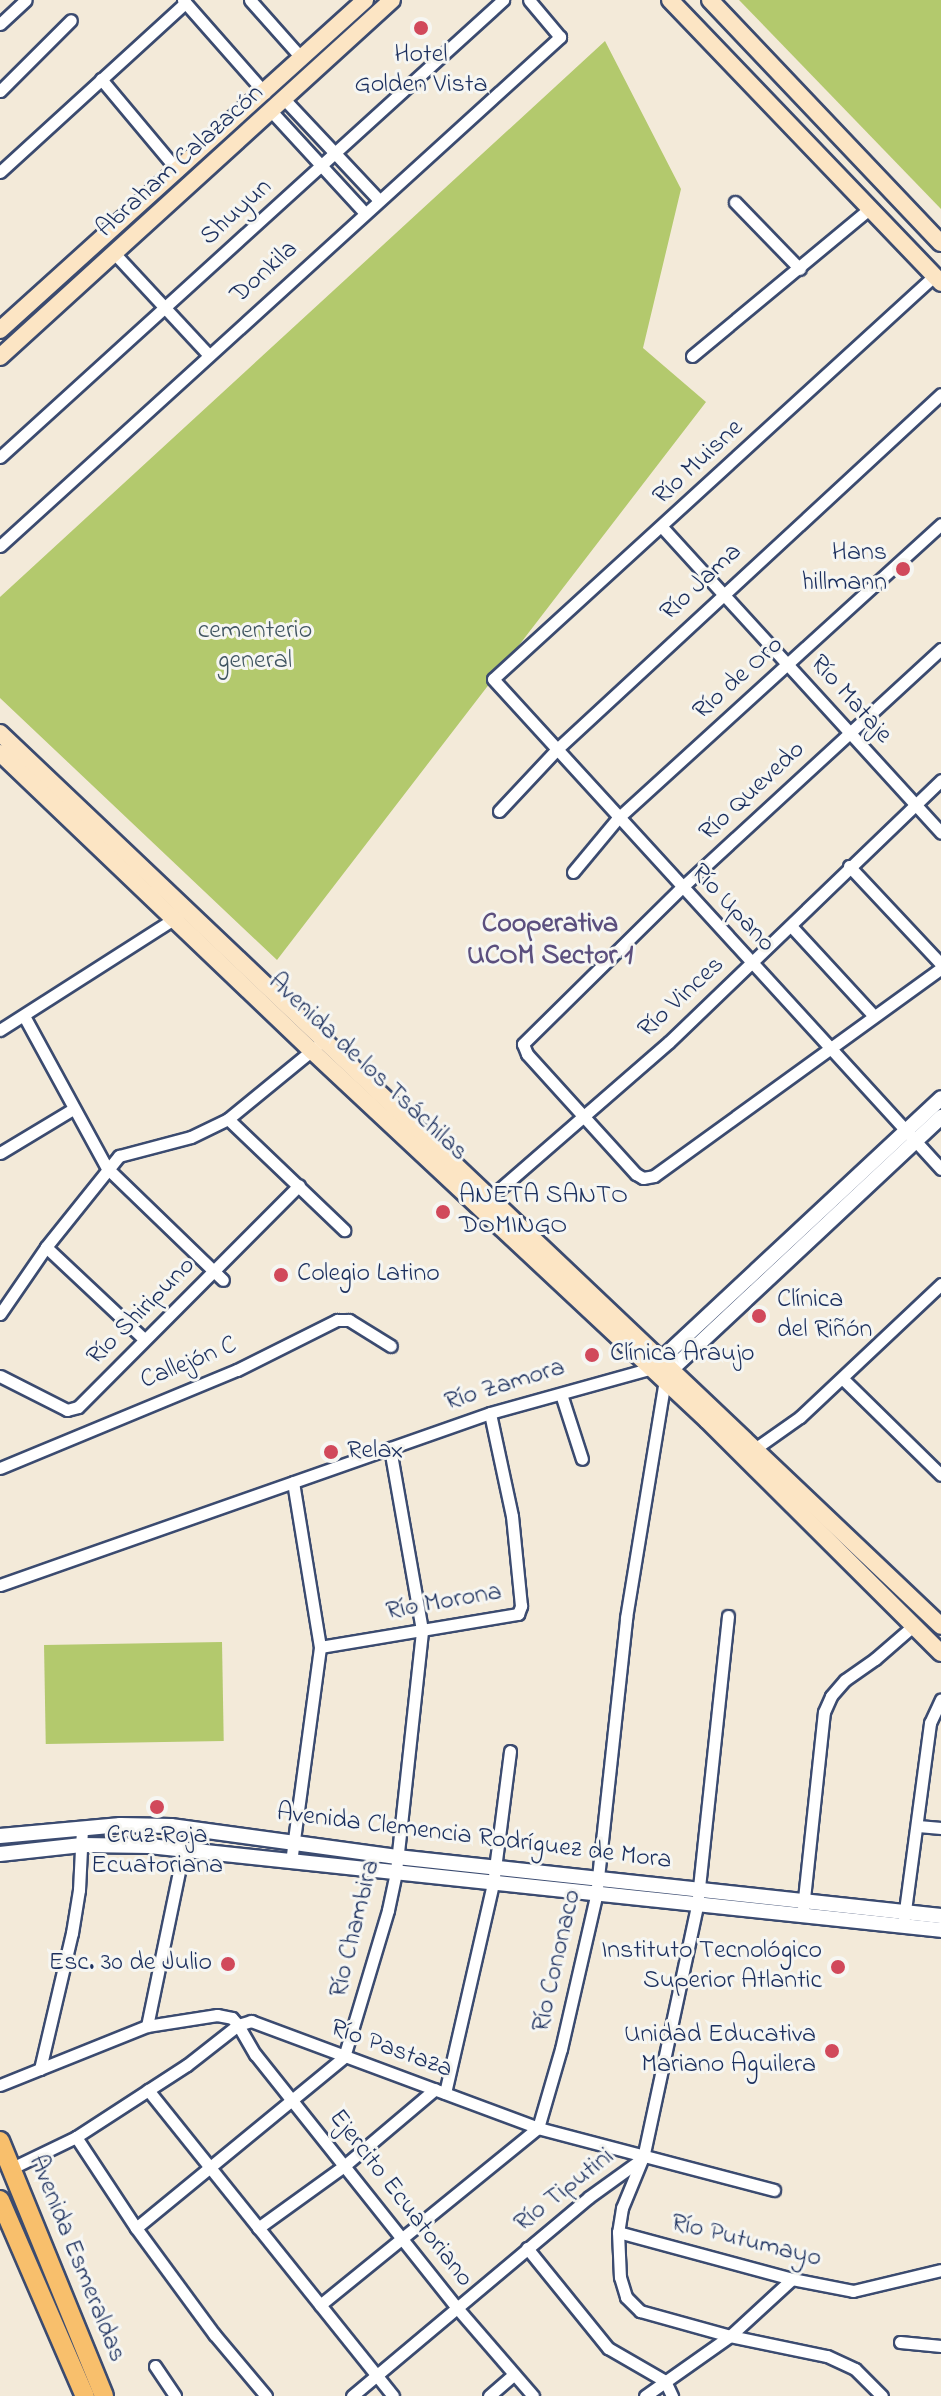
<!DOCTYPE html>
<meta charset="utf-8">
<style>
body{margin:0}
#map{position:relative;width:941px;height:2396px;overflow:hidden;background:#f3ead9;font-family:"Indie Flower",sans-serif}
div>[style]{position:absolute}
.green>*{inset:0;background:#b3c96d;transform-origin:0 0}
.roads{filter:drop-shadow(2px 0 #3b4b70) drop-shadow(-2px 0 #3b4b70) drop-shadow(0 2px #3b4b70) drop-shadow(0 -2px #3b4b70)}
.minor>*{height:11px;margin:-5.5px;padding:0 5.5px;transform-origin:5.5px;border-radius:5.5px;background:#fff}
.tertiary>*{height:14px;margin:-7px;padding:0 7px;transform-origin:7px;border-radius:7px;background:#fff}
.secondary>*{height:16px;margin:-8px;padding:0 8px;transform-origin:8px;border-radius:8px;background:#fce5c4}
.primary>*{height:18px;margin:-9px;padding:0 9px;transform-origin:9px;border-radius:9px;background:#f8bf6c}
.dots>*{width:22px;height:22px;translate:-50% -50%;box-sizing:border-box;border:4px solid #f6f6f2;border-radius:50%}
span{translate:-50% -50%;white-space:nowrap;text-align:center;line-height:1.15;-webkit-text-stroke:6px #f6f6f2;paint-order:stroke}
.poi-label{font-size:26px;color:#1b2f5e}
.right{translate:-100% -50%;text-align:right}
.left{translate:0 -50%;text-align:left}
.street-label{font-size:26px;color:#1b2f5e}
.park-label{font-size:26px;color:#415662}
.neighbourhood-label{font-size:28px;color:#5b4f7e;font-weight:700}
</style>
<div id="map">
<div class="green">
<i style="clip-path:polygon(739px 0,941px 0,941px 209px)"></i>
<i style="clip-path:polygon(605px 41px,681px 189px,643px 348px,706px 402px,277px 960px,0 698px,0 597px)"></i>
<i style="left:222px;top:1642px;width:99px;height:178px;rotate:89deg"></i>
</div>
<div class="roads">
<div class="minor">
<i style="left:183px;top:0;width:124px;rotate:48.6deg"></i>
<i style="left:250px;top:0;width:72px;rotate:48.4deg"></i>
<i style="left:0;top:24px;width:35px;rotate:-43deg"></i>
<i style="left:101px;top:79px;width:120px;rotate:50.1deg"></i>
<i style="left:0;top:91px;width:100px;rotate:-45deg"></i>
<i style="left:285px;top:100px;width:137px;rotate:46.8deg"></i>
<i style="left:272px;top:112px;width:136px;rotate:47.4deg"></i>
<i style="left:0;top:172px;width:251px;rotate:-42.4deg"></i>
<i style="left:735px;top:202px;width:93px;rotate:45.9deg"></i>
<i style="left:115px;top:254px;width:137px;rotate:47.1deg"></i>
<i style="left:934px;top:276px;width:597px;rotate:137.58deg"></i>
<i style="left:493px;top:679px;width:664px;rotate:47.56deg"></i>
<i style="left:692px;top:356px;width:229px;rotate:-39.7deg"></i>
<i style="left:0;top:457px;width:680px;rotate:-42.26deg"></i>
<i style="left:662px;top:527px;width:414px;rotate:47.6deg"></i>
<i style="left:0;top:546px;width:757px;rotate:-42.27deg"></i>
<i style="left:560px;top:37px;width:48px;rotate:-130deg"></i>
<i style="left:941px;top:649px;width:353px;rotate:137.4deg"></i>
<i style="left:681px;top:888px;width:222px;rotate:135.4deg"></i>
<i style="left:523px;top:1044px;width:11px;rotate:68deg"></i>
<i style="left:527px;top:1054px;width:162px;rotate:47.8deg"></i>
<i style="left:636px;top:1174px;width:8px;rotate:30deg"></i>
<i style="left:643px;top:1178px;width:11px;rotate:-10deg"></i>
<i style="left:654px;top:1176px;width:354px;rotate:-35.9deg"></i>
<i style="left:499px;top:811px;width:83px;rotate:-46.9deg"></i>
<i style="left:556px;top:750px;width:524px;rotate:-42.76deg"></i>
<i style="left:849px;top:866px;width:134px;rotate:46.8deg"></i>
<i style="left:573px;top:872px;width:69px;rotate:-50.3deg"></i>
<i style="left:617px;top:819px;width:438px;rotate:-42.3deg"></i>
<i style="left:791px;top:926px;width:122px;rotate:47.3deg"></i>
<i style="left:24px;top:1016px;width:173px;rotate:61.4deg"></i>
<i style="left:107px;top:1168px;width:161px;rotate:44deg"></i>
<i style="left:0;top:1030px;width:211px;rotate:-32.6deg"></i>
<i style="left:228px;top:1119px;width:161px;rotate:43.7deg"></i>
<i style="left:0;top:1153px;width:85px;rotate:-31.1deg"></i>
<i style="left:486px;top:1201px;width:242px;rotate:-41deg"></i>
<i style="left:669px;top:1042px;width:378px;rotate:-43.9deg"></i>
<i style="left:46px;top:1247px;width:134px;rotate:43.2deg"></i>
<i style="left:0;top:1314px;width:81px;rotate:-55.5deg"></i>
<i style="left:46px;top:1247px;width:117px;rotate:-51.3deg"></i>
<i style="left:119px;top:1156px;width:74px;rotate:-14.8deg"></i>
<i style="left:191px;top:1137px;width:41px;rotate:-25.9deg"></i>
<i style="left:228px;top:1119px;width:114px;rotate:-39.3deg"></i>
<i style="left:0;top:1376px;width:75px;rotate:26.9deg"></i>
<i style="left:67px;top:1410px;width:11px;rotate:-15deg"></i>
<i style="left:78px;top:1407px;width:313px;rotate:-45.1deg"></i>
<i style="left:843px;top:1379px;width:137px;rotate:44.4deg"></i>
<i style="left:561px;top:1394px;width:68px;rotate:72.1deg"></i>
<i style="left:756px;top:1448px;width:54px;rotate:-35.2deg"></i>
<i style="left:800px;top:1417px;width:194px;rotate:-43.3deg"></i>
<i style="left:0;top:1468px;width:256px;rotate:-22.5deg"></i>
<i style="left:237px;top:1370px;width:112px;rotate:-26.6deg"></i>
<i style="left:337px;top:1320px;width:12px"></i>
<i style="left:349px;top:1320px;width:49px;rotate:31.8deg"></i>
<i style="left:0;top:1585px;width:519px;rotate:-19.34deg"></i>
<i style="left:490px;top:1413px;width:168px;rotate:-15.5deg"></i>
<i style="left:728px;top:1616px;width:292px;rotate:96.1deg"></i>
<i style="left:697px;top:1906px;width:257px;rotate:102.1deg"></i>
<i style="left:643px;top:2157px;width:55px;rotate:112.4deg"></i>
<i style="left:622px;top:2208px;width:24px;rotate:99deg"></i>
<i style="left:618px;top:2232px;width:45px;rotate:87.5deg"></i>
<i style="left:620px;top:2277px;width:21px;rotate:73deg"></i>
<i style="left:626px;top:2297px;width:20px;rotate:45deg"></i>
<i style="left:640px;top:2311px;width:93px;rotate:15.5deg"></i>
<i style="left:730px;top:2336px;width:99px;rotate:11.7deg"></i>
<i style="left:827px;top:2356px;width:31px;rotate:25deg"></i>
<i style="left:855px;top:2369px;width:38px;rotate:45deg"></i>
<i style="left:320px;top:1647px;width:201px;rotate:-9.5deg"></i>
<i style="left:518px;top:1614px;width:9px;rotate:-69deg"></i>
<i style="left:521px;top:1606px;width:90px;rotate:-95.7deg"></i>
<i style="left:512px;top:1516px;width:105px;rotate:-102.1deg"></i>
<i style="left:918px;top:1826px;width:23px;rotate:5deg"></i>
<i style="left:291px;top:1862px;width:217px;rotate:-82.3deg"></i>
<i style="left:320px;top:1647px;width:167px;rotate:-99.3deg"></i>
<i style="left:803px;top:1908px;width:197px;rotate:-83.9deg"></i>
<i style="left:824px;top:1712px;width:17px;rotate:-66deg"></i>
<i style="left:831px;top:1696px;width:21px;rotate:-49deg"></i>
<i style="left:845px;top:1680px;width:37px;rotate:-35deg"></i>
<i style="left:875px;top:1659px;width:49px;rotate:-40.9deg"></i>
<i style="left:904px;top:1918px;width:197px;rotate:-82.4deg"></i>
<i style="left:930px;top:1723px;width:26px;rotate:-65deg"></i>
<i style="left:147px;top:2026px;width:178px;rotate:-78.3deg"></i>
<i style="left:40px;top:2069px;width:140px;rotate:-76.8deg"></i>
<i style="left:72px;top:1933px;width:44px;rotate:-80.8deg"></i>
<i style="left:79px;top:1890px;width:61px;rotate:-87.2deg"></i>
<i style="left:0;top:2085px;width:158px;rotate:-21.9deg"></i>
<i style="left:147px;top:2026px;width:71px;rotate:-8.9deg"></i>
<i style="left:217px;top:2015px;width:15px;rotate:11deg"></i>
<i style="left:232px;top:2018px;width:9px;rotate:49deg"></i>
<i style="left:238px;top:2025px;width:14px;rotate:-17deg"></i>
<i style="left:251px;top:2021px;width:306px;rotate:20.4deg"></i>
<i style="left:538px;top:2128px;width:244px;rotate:14.7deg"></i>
<i style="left:148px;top:2090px;width:392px;rotate:51.3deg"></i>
<i style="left:445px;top:2093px;width:214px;rotate:-77.1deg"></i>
<i style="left:493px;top:1884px;width:134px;rotate:-82.7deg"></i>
<i style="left:76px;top:2137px;width:109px;rotate:56.6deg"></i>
<i style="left:136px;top:2228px;width:132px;rotate:53.7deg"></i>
<i style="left:214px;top:2334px;width:81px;rotate:50deg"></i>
<i style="left:12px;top:2168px;width:71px;rotate:-25.8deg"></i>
<i style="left:76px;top:2137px;width:132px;rotate:-33deg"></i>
<i style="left:187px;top:2065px;width:65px;rotate:-38.1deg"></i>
<i style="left:238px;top:2025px;width:34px;rotate:60deg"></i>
<i style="left:255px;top:2054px;width:326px;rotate:51.5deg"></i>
<i style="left:458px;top:2309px;width:115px;rotate:49.2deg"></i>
<i style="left:136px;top:2228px;width:269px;rotate:-39.4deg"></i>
<i style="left:344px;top:2057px;width:153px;rotate:-73.3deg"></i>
<i style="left:388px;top:1910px;width:40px;rotate:-78deg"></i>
<i style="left:396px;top:1871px;width:242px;rotate:-83.8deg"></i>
<i style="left:422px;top:1630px;width:185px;rotate:-100deg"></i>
<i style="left:258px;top:2228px;width:106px;rotate:-35.8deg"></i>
<i style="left:344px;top:2166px;width:119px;rotate:-40.2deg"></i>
<i style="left:618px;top:2232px;width:180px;rotate:15.1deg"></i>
<i style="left:792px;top:2279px;width:62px;rotate:11.1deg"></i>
<i style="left:853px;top:2291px;width:90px;rotate:-13.4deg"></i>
<i style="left:527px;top:2248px;width:129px;rotate:51deg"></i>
<i style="left:608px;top:2348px;width:66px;rotate:30.1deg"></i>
<i style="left:665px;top:2381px;width:17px;rotate:65deg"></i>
<i style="left:320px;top:2305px;width:281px;rotate:-39.1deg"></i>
<i style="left:538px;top:2128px;width:82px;rotate:-73.8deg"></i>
<i style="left:561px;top:2049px;width:157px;rotate:-77.1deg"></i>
<i style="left:596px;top:1896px;width:280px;rotate:-83.8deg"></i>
<i style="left:626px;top:1618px;width:240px;rotate:-80.7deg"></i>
<i style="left:900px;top:2342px;width:41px;rotate:5.6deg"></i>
<i style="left:155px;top:2366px;width:36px;rotate:56deg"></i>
<i style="left:352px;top:2396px;width:309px;rotate:-40deg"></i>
<i style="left:589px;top:2197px;width:67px;rotate:-35.8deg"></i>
<i style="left:489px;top:2396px;width:32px;rotate:-41deg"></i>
<i style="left:645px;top:2396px;width:104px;rotate:-35.2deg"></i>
<i style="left:730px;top:2336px;width:84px;rotate:-42.6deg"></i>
</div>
<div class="tertiary">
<i style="left:655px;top:1365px;width:391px;rotate:-43deg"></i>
<i style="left:666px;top:1378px;width:11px;rotate:-56deg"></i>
<i style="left:672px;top:1369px;width:369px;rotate:-43.1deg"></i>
<i style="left:0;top:1836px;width:121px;rotate:-5.2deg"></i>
<i style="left:120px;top:1825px;width:51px;rotate:1.1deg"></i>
<i style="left:171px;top:1826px;width:228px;rotate:7.8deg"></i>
<i style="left:397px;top:1857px;width:547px;rotate:6.19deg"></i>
<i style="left:0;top:1854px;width:82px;rotate:-6.3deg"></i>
<i style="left:82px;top:1845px;width:67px;rotate:0.9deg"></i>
<i style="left:149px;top:1846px;width:796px;rotate:6.05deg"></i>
</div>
<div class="secondary">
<i style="left:670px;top:0;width:392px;rotate:46.2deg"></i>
<i style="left:710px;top:0;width:335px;rotate:46.5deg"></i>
<i style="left:0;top:330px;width:492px;rotate:-42.1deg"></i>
<i style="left:0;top:357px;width:530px;rotate:-42.32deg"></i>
<i style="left:0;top:733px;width:1297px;rotate:43.5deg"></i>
<i style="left:0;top:753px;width:431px;rotate:43.7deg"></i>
<i style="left:312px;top:1051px;width:541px;rotate:43.05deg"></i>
<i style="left:707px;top:1420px;width:330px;rotate:44.9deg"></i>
</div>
<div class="primary">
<i style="left:0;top:2141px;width:275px;rotate:67.8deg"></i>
<i style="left:0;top:2200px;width:214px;rotate:66.6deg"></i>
</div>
</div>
<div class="dots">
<i style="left:421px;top:28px;background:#d1495b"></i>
<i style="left:903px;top:569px;background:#d1495b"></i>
<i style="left:443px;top:1212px;background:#d1495b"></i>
<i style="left:281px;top:1275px;background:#d1495b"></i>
<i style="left:759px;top:1316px;background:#d1495b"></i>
<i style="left:592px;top:1355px;background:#d1495b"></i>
<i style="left:331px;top:1452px;background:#d1495b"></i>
<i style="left:157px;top:1807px;background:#d1495b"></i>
<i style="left:228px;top:1964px;background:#d1495b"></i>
<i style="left:838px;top:1967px;background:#d1495b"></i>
<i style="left:832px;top:2051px;background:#d1495b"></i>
</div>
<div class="poi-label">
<span style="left:421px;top:71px">Hotel<br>Golden Vista</span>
<span class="right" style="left:887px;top:569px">Hans<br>hillmann</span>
<span class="left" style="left:459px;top:1212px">ANETA SANTO<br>DOMINGO</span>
<span class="left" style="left:297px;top:1275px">Colegio Latino</span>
<span class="left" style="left:777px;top:1316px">Clínica<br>del Riñón</span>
<span class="left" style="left:610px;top:1355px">Clínica Araujo</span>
<span class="left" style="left:347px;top:1452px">Relax</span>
<span style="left:157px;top:1852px">Cruz Roja<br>Ecuatoriana</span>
<span class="right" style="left:822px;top:1967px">Instituto Tecnológico<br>Superior Atlantic</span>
<span class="right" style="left:212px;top:1964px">Esc. 30 de Julio</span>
<span class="right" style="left:816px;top:2051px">Unidad Educativa<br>Mariano Aguilera</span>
</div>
<div class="street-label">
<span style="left:181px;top:162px;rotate:-42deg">Abraham Calazacón</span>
<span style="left:237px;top:213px;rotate:-42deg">Shuyun</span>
<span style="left:265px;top:273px;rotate:-42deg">Donkila</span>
<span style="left:699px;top:463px;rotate:-43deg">Río Muisne</span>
<span style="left:702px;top:583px;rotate:-43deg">Río Jama</span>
<span style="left:739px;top:679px;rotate:-42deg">Río de Oro</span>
<span style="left:850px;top:700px;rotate:48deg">Río Mataje</span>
<span style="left:753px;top:792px;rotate:-43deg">Río Quevedo</span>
<span style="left:732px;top:909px;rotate:47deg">Río Upano</span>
<span style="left:682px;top:998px;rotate:-43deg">Río Vinces</span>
<span style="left:367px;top:1068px;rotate:43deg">Avenida de los Tsáchilas</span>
<span style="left:142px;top:1312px;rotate:-45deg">Río Shiripuno</span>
<span style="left:189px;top:1364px;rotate:-22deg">Callejón C</span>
<span style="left:505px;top:1386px;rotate:-17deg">Río Zamora</span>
<span style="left:444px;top:1603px;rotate:-10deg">Río Morona</span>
<span style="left:474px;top:1838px;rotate:7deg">Avenida Clemencia Rodríguez de Mora</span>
<span style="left:356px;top:1929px;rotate:-76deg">Río Chambira</span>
<span style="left:558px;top:1961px;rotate:-77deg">Río Cononaco</span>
<span style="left:391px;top:2050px;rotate:20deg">Río Pastaza</span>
<span style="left:565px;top:2191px;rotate:-38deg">Río Tiputini</span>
<span style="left:400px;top:2199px;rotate:52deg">Ejercito Ecuatoriano</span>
<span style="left:746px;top:2242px;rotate:14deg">Río Putumayo</span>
<span style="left:76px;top:2259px;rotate:68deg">Avenida Esmeraldas</span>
</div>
<div class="park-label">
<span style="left:255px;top:647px">cementerio<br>general</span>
</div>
<div class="neighbourhood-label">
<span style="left:550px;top:941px">Cooperativa<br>UCOM Sector 1</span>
</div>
</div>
